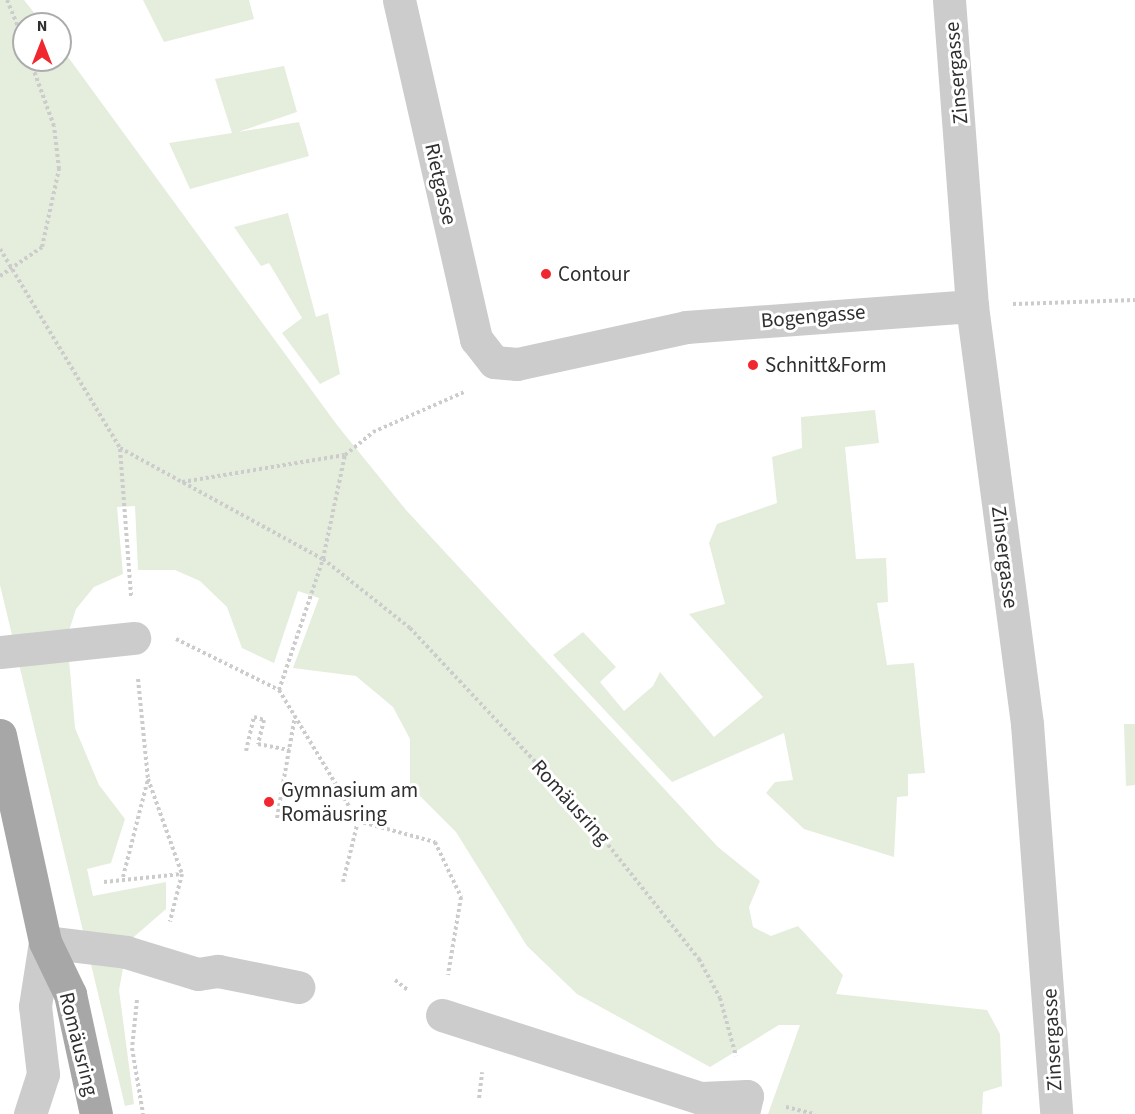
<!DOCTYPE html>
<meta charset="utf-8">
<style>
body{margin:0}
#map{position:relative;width:1135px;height:1114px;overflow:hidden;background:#fff;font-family:"Source Sans 3",sans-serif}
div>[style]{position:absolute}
.green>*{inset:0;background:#e5eddc}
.path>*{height:4px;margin-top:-2px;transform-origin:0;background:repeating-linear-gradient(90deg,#ccc 0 3px,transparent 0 6px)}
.minor>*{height:33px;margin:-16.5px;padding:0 16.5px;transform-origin:16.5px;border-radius:16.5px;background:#ccc}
.major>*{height:33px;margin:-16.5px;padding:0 16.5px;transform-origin:16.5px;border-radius:16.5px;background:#a7a7a7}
.dots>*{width:16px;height:16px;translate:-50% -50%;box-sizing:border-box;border:3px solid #fff;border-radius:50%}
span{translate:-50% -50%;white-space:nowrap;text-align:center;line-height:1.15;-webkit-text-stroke:6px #fff;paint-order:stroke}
.street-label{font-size:21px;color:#2f2f2f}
.poi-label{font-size:21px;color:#2f2f2f}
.left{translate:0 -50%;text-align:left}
.north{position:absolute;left:12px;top:12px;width:60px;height:60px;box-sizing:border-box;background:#fff;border:2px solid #acacac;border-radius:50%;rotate:0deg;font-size:16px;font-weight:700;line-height:24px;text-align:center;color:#2f2f2f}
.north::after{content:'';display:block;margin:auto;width:21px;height:27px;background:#f0272e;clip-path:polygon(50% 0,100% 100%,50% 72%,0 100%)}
</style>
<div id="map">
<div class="green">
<i style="clip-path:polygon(0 0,24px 0,43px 24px,24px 24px,24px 60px,60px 60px,60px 46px,337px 425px,406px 510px,718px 847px,760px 881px,749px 907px,753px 927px,771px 936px,798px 926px,843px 975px,836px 994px,987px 1010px,1000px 1034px,1002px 1086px,983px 1092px,982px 1114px,768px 1114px,800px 1025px,779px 1025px,710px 1067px,577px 994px,527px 946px,456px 832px,410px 786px,410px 739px,393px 707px,356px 676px,293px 668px,319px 598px,298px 591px,274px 663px,242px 648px,227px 607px,200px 581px,175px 570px,138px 570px,135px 506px,117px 507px,123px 574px,94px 587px,76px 609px,67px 637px,75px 728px,99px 785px,125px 819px,111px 863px,87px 869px,93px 896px,166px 882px,166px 909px,128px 942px,126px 952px,119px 990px,134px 1104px,125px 1106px,0 585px)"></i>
<i style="clip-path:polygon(143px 0,249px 0,254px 19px,164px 42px)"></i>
<i style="clip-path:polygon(284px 66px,297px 112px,238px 132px,299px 122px,309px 156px,190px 189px,169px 143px,232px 133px,215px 79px)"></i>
<i style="clip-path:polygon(288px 213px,316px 317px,328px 313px,340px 374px,320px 384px,282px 333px,302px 318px,269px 263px,261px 266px,234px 227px)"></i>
<i style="clip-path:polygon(875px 410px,879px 443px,845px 447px,856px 559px,886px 558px,888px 602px,877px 603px,887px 665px,914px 663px,925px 773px,908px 774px,908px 796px,897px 797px,894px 857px,804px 829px,766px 793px,775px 782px,793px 780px,784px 733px,672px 782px,553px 655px,583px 632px,616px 667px,600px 682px,624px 711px,653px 686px,660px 672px,714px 737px,763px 697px,689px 614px,725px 604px,709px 543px,717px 524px,777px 503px,772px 457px,802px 448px,801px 417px)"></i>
<i style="clip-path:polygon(1124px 724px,1135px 724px,1135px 785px,1126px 786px)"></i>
</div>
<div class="path">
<i style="left:7px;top:0;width:44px;rotate:67.5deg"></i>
<i style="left:0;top:249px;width:232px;rotate:58.9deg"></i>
<i style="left:120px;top:448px;width:231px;rotate:28.7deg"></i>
<i style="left:323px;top:559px;width:111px;rotate:38.4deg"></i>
<i style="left:410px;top:628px;width:252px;rotate:46.9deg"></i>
<i style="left:582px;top:812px;width:188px;rotate:51.5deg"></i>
<i style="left:699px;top:959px;width:44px;rotate:61.7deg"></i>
<i style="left:720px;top:998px;width:60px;rotate:74.6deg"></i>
<i style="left:0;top:276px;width:51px;rotate:-34.6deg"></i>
<i style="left:42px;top:247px;width:80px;rotate:-77.7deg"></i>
<i style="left:59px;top:169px;width:43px;rotate:-96.6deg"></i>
<i style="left:54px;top:126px;width:70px;rotate:-110deg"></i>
<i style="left:1013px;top:304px;width:122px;rotate:-1.9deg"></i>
<i style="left:120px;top:449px;width:148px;rotate:85.7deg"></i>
<i style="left:182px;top:482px;width:165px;rotate:-9.4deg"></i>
<i style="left:345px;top:455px;width:36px;rotate:-39deg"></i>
<i style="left:373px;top:432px;width:99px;rotate:-23.7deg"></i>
<i style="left:176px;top:639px;width:115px;rotate:26.3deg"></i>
<i style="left:279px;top:690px;width:153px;rotate:58.9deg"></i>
<i style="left:358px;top:821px;width:80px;rotate:15.3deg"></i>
<i style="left:435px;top:842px;width:61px;rotate:64.7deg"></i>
<i style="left:461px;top:897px;width:79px;rotate:99.5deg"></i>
<i style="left:138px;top:679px;width:100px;rotate:84.3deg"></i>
<i style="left:148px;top:779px;width:101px;rotate:70.3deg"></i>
<i style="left:182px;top:874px;width:49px;rotate:104.3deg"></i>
<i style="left:279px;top:690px;width:138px;rotate:-71.4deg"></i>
<i style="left:323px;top:559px;width:106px;rotate:-78.1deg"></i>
<i style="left:246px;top:751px;width:35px;rotate:-77deg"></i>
<i style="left:254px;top:717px;width:10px;rotate:17deg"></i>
<i style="left:264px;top:720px;width:25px;rotate:104deg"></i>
<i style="left:258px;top:744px;width:32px;rotate:11deg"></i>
<i style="left:277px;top:818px;width:104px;rotate:-80deg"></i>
<i style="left:123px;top:877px;width:101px;rotate:-75.7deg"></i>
<i style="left:104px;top:882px;width:78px;rotate:-5.9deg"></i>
<i style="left:343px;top:882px;width:63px;rotate:-76.2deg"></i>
<i style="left:395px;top:980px;width:16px;rotate:38deg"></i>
<i style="left:137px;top:1000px;width:48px;rotate:95.9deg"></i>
<i style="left:132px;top:1048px;width:67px;rotate:80.5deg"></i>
<i style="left:479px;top:1098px;width:26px;rotate:-83deg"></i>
<i style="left:786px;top:1107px;width:30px;rotate:14deg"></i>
</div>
<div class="minor">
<i style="left:399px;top:0;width:348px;rotate:77.2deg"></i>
<i style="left:476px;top:339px;width:29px;rotate:52deg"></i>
<i style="left:494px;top:362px;width:23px;rotate:5deg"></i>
<i style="left:517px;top:364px;width:173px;rotate:-12.3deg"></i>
<i style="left:686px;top:327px;width:287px;rotate:-4.2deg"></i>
<i style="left:949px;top:0;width:307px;rotate:85.7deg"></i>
<i style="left:972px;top:306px;width:422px;rotate:82.5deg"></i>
<i style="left:1027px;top:724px;width:391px;rotate:85.7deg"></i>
<i style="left:0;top:652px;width:135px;rotate:-6deg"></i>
<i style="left:442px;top:1015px;width:272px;rotate:17.8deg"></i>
<i style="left:701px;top:1098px;width:46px;rotate:-2.5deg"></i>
<i style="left:747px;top:1096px;width:18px;rotate:103deg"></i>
<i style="left:30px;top:1114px;width:42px;rotate:-72deg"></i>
<i style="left:43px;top:1074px;width:68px;rotate:-96.7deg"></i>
<i style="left:35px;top:1006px;width:65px;rotate:-81.1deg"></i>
<i style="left:45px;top:942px;width:82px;rotate:7deg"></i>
<i style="left:126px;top:952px;width:75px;rotate:17deg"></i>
<i style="left:198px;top:974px;width:20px;rotate:-9deg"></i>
<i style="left:218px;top:971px;width:82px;rotate:11.3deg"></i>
</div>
<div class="major">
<i style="left:0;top:735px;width:212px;rotate:77.7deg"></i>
<i style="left:45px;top:942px;width:58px;rotate:64.3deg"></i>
<i style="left:70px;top:994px;width:123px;rotate:77.8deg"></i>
</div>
<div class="dots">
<i style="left:546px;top:274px;background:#f0272e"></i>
<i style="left:753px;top:365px;background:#f0272e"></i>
<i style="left:269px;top:802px;background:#f0272e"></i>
</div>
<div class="street-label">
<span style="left:956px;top:73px;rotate:-95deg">Zinsergasse</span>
<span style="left:441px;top:184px;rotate:77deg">Rietgasse</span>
<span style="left:813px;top:316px;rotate:-5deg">Bogengasse</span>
<span style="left:1005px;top:557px;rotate:83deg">Zinsergasse</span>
<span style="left:571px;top:802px;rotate:48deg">Romäusring</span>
<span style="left:1052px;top:1040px;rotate:-93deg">Zinsergasse</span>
<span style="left:79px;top:1044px;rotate:76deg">Romäusring</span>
</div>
<div class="poi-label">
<span class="left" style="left:558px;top:274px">Contour</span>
<span class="left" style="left:765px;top:365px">Schnitt&amp;Form</span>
<span class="left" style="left:281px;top:802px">Gymnasium am<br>Romäusring</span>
</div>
<div class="north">N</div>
</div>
